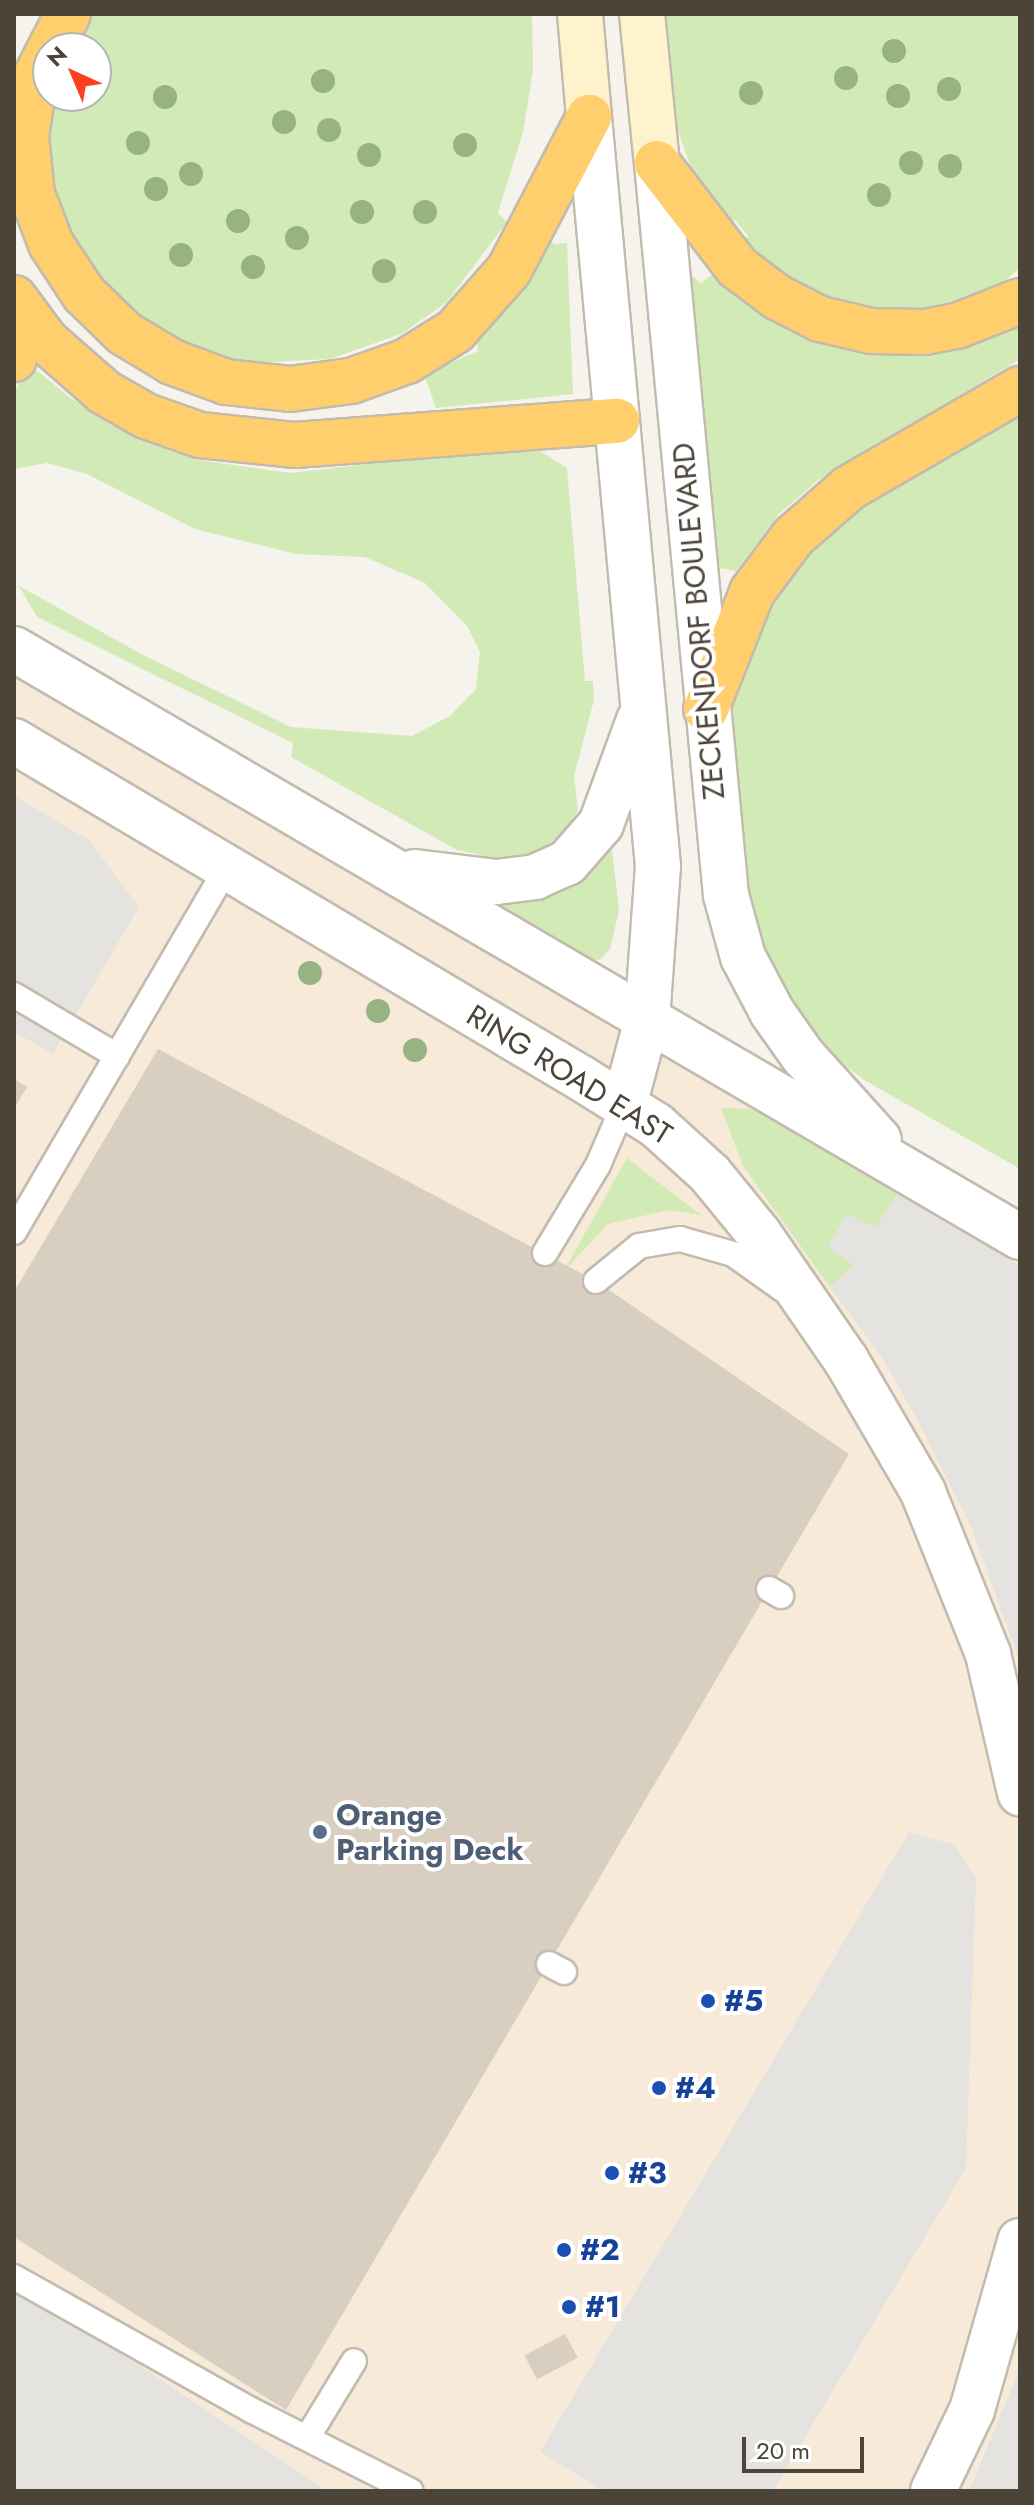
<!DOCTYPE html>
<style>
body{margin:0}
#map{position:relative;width:1034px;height:2505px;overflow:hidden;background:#f6f3ec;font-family:Jost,sans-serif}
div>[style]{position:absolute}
.commercial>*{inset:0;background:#f7ead8}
.green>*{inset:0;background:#d2eab5}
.parking>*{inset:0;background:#e5e3e0}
.building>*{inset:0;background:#d8cfc1;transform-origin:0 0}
.roads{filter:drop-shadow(2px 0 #c2bbae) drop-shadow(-2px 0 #c2bbae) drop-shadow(0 2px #c2bbae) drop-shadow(0 -2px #c2bbae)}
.lane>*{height:24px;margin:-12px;padding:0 12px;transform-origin:12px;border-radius:12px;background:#fff}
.street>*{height:44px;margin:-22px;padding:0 22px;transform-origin:22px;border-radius:22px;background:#fff}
.secondary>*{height:44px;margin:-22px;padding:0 22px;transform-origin:22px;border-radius:22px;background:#fff3cd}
.highway>*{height:44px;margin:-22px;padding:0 22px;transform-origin:22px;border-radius:22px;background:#ffcf6e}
.trees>*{width:24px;height:24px;margin:-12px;border-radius:50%;background:#97b381}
.dots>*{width:22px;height:22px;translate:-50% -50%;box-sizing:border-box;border:4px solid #fff;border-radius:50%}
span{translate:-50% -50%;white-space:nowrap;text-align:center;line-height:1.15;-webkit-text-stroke:8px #fff;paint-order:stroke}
.street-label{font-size:30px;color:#4b4439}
.service-label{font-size:30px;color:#4e5e75;font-weight:700}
.left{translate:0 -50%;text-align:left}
.transit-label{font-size:30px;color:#164399;font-weight:700}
.frame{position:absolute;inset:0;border:16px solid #4b4439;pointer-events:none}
.north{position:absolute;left:32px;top:32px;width:80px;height:80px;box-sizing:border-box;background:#fff;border:2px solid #b7b4b0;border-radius:50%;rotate:316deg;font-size:22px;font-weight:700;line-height:32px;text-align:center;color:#4b4439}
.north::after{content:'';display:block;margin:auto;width:28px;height:36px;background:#fc3f1d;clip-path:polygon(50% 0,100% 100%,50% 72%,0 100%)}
.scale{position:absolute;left:742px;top:2437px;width:122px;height:36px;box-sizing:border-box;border:4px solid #4b4439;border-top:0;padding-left:10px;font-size:24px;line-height:28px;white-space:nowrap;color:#4b4439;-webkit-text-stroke:6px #fff;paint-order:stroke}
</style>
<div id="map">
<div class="commercial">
<i style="clip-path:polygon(14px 649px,1020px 1237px,1020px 2491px,14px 2491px)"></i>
</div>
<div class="green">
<i style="clip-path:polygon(85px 14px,532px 14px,533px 70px,523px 132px,498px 213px,507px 222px,446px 303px,401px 334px,330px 359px,249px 363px,178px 342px,114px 302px,73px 253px,47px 189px,48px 96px,96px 96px,96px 48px,63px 48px)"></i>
<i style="clip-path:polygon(664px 14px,1020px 14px,1020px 268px,999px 286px,932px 311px,859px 308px,787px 282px,739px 247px,748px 236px,735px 220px,724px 230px,702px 199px,672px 114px)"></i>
<i style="clip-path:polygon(545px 234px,554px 244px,567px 243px,573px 394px,436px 408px,424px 374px,478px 351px,475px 334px)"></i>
<i style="clip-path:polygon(689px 272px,701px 284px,712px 274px,770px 320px,828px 339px,1020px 314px,1020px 359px,817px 481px,778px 515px,736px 571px,721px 568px,717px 577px)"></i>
<i style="clip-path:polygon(30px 365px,72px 399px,138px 439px,198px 460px,290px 473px,509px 448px,538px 450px,567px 468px,585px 681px,593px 681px,594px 700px,574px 776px,578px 810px,561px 837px,531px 858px,498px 859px,457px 850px,291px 757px,293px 743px,37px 617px,19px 586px,143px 655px,291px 727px,412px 736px,450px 716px,476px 689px,480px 652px,467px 626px,425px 583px,365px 557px,296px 554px,195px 529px,87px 474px,47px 463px,14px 469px,14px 392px)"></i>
<i style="clip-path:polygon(1020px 406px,1020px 1169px,864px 1080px,827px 1052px,796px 1018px,768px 966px,745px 895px,731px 718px,743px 643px,757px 606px,770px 610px,830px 522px)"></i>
<i style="clip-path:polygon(611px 841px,619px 911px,610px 949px,601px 959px,593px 961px,495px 901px)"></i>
<i style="clip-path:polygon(721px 1108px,754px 1109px,897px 1194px,876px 1228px,847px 1215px,854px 1265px,830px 1287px,743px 1166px)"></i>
<i style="clip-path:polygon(627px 1158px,701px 1215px,668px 1210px,608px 1224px,564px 1271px)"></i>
</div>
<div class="parking">
<i style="clip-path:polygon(14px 796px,89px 840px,139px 907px,53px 1054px,14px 1032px)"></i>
<i style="clip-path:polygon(897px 1194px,1020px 1266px,1020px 1662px,970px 1524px,918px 1421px,883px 1359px,830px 1287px,854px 1265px,828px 1247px,847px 1214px,876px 1228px)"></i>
<i style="clip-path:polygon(909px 1832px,955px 1845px,976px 1879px,966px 2168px,773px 2491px,604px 2491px,540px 2452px)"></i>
<i style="clip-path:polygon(14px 2282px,327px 2491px,14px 2491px)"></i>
<i style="clip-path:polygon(1020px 2361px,1020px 2491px,969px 2491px,1016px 2378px)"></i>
</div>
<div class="building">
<i style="clip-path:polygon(158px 1049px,596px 1281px,849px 1454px,286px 2410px,14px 2237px,14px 1292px)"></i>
<i style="clip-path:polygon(14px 1079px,27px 1087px,14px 1109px)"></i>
<i style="left:565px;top:2334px;width:27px;height:46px;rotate:62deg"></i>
</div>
<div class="roads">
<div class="lane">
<i style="left:14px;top:995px;width:120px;rotate:30.6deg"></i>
<i style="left:14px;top:1232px;width:423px;rotate:-59.7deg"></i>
<i style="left:545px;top:1253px;width:103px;rotate:-58.9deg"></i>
<i style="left:598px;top:1165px;width:65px;rotate:-66.6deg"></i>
<i style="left:596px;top:1281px;width:55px;rotate:-39.1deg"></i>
<i style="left:639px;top:1246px;width:42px;rotate:-9.7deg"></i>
<i style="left:680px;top:1239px;width:55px;rotate:15.8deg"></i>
<i style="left:733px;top:1254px;width:60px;rotate:35.5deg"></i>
<i style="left:769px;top:1589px;width:14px;rotate:30deg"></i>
<i style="left:549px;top:1964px;width:17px;rotate:28deg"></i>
<i style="left:14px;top:2277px;width:272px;rotate:29.3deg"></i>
<i style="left:251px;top:2410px;width:179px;rotate:26.9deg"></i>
<i style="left:307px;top:2438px;width:90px;rotate:-58.6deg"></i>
</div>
<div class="street">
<i style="left:589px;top:117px;width:752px;rotate:84.74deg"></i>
<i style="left:658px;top:866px;width:154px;rotate:94.1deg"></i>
<i style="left:647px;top:1020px;width:88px;rotate:105.1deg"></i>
<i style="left:657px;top:163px;width:735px;rotate:84.62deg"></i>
<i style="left:726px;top:895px;width:64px;rotate:74.7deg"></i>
<i style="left:743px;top:957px;width:62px;rotate:62.2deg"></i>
<i style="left:772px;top:1012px;width:54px;rotate:54.8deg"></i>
<i style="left:803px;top:1056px;width:113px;rotate:47.9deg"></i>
<i style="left:14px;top:649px;width:1165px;rotate:30.31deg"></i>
<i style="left:14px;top:741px;width:660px;rotate:30.73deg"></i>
<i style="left:581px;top:1078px;width:89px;rotate:32.1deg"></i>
<i style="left:656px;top:1125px;width:73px;rotate:42.2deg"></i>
<i style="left:710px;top:1174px;width:77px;rotate:50.8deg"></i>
<i style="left:759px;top:1234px;width:153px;rotate:55.4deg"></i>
<i style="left:846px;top:1360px;width:153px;rotate:59.7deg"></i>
<i style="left:923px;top:1492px;width:175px;rotate:68.1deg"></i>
<i style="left:988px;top:1654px;width:143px;rotate:77deg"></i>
<i style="left:415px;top:872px;width:82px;rotate:7deg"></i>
<i style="left:496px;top:882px;width:39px;rotate:-7deg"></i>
<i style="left:535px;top:877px;width:35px;rotate:-24deg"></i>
<i style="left:567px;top:863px;width:52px;rotate:-48.9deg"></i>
<i style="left:601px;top:824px;width:111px;rotate:-69.9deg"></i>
<i style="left:933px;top:2491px;width:90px;rotate:-64.3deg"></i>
<i style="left:972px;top:2410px;width:176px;rotate:-74.1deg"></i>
</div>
<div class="secondary">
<i style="left:580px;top:14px;width:103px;rotate:85deg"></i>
<i style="left:642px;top:14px;width:150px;rotate:84.3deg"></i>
</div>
<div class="highway">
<i style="left:68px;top:14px;width:72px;rotate:117.3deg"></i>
<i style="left:35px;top:78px;width:59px;rotate:98.8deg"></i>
<i style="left:26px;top:136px;width:58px;rotate:84.1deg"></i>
<i style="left:32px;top:194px;width:53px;rotate:69.2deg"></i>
<i style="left:51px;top:244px;width:60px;rotate:56.6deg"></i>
<i style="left:84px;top:294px;width:56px;rotate:44.3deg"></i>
<i style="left:124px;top:333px;width:56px;rotate:31.1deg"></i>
<i style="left:172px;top:362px;width:58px;rotate:20.3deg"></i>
<i style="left:226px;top:382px;width:64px;rotate:6.2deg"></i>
<i style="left:290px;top:389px;width:62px;rotate:-7.5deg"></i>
<i style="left:351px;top:381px;width:59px;rotate:-19.7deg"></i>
<i style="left:407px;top:361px;width:57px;rotate:-32deg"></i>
<i style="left:455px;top:331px;width:81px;rotate:-48.5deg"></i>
<i style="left:509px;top:270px;width:173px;rotate:-62.4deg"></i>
<i style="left:657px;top:163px;width:131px;rotate:52.4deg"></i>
<i style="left:737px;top:267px;width:50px;rotate:36.9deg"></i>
<i style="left:777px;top:297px;width:48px;rotate:27.1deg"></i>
<i style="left:820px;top:319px;width:52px;rotate:13.2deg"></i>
<i style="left:871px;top:331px;width:54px;rotate:1.1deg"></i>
<i style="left:925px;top:332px;width:33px;rotate:-11deg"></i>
<i style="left:957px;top:326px;width:68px;rotate:-21.6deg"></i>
<i style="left:14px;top:298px;width:54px;rotate:53.3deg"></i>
<i style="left:46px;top:341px;width:77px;rotate:41.3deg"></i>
<i style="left:104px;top:392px;width:48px;rotate:29.7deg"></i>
<i style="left:146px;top:416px;width:57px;rotate:19.4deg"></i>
<i style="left:200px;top:435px;width:96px;rotate:6deg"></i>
<i style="left:295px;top:445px;width:323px;rotate:-4.3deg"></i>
<i style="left:14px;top:359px;width:52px;rotate:-83.4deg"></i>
<i style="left:706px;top:709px;width:126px;rotate:-68.5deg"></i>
<i style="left:752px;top:592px;width:69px;rotate:-53.3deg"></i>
<i style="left:793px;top:537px;width:74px;rotate:-41.2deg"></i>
<i style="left:849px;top:488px;width:198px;rotate:-30.1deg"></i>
</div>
</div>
<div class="trees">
<i style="left:894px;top:51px"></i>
<i style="left:846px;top:78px"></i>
<i style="left:323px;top:81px"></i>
<i style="left:949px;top:89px"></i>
<i style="left:751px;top:93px"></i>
<i style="left:898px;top:96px"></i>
<i style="left:165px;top:97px"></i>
<i style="left:284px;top:122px"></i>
<i style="left:329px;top:130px"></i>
<i style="left:138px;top:143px"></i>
<i style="left:465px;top:145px"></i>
<i style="left:369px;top:155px"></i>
<i style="left:911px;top:163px"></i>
<i style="left:950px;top:166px"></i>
<i style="left:191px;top:174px"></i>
<i style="left:156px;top:189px"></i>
<i style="left:879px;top:195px"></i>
<i style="left:362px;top:212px"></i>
<i style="left:425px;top:212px"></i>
<i style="left:238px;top:221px"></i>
<i style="left:297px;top:238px"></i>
<i style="left:181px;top:255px"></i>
<i style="left:253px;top:267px"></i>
<i style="left:384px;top:271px"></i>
<i style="left:310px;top:973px"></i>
<i style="left:378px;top:1011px"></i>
<i style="left:415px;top:1050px"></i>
</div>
<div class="dots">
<i style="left:320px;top:1832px;background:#5c6f8a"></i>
<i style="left:708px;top:2001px;background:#1a4fb4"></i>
<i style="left:659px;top:2088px;background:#1a4fb4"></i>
<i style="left:612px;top:2173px;background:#1a4fb4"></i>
<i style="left:564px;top:2250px;background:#1a4fb4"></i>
<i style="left:569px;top:2307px;background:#1a4fb4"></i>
</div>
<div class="street-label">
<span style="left:699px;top:621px;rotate:-95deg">ZECKENDORF BOULEVARD</span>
<span style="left:569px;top:1075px;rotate:32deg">RING ROAD EAST</span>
</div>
<div class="service-label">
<span class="left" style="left:336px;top:1832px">Orange<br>Parking Deck</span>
</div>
<div class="transit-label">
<span class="left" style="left:724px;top:2001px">#5</span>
<span class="left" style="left:675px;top:2088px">#4</span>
<span class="left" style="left:628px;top:2173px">#3</span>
<span class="left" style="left:580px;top:2250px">#2</span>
<span class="left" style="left:585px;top:2307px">#1</span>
</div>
<div class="frame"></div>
<div class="north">N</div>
<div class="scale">20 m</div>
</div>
